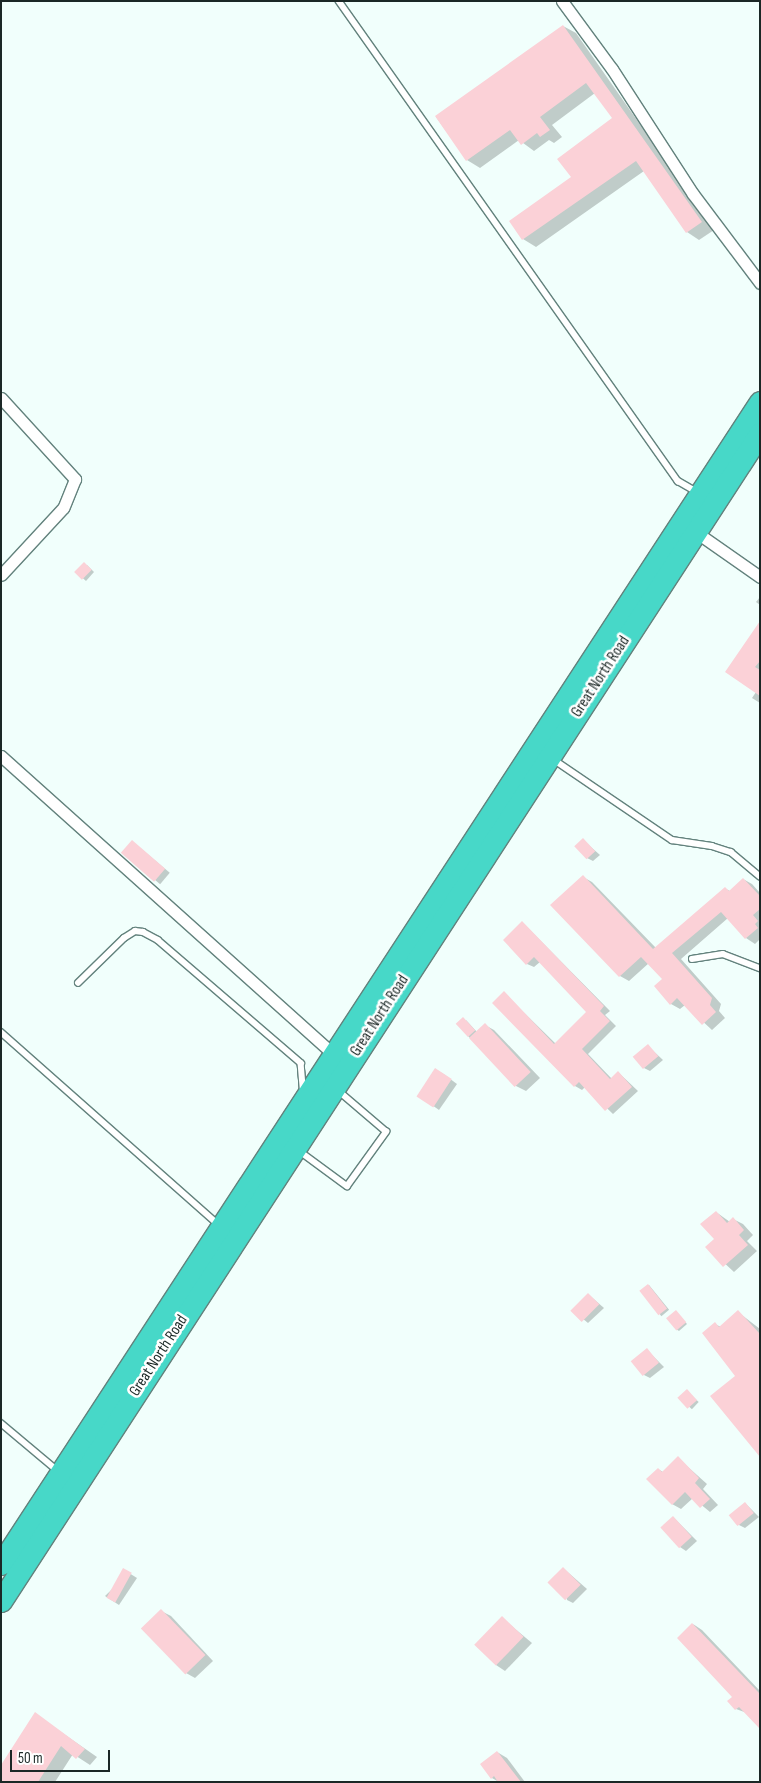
<!DOCTYPE html>
<style>
body{margin:0}
#map{position:relative;width:761px;height:1783px;overflow:hidden;background:#f1fffc;font-family:"Sofia Sans Condensed",sans-serif}
div>[style]{position:absolute}
.shadow>*{inset:0;background:#0003;transform-origin:0 0}
.building>*{inset:0;background:#fbd1d7;transform-origin:0 0}
.roads{filter:drop-shadow(1px 0 #63827d) drop-shadow(-1px 0 #63827d) drop-shadow(0 1px #63827d) drop-shadow(0 -1px #63827d)}
.lane>*{height:5.5px;margin:-2.75px;padding:0 2.75px;transform-origin:2.75px;border-radius:2.75px;background:#fff}
.street>*{height:11px;margin:-5.5px;padding:0 5.5px;transform-origin:5.5px;border-radius:5.5px;background:#fff}
.highway>*{height:21px;margin:-10.5px;padding:0 10.5px;transform-origin:10.5px;border-radius:10.5px;background:#47d8c8}
span{translate:-50% -50%;white-space:nowrap;text-align:center;line-height:1.15;-webkit-text-stroke:5px #fff;paint-order:stroke}
.street-label{font-size:16px;color:#1b2826}
.frame{position:absolute;inset:0;border:2px solid #1b2826;pointer-events:none}
.scale{position:absolute;left:10px;top:1750px;width:100px;height:22px;box-sizing:border-box;border:2px solid #1b2826;border-top:0;padding-left:6px;font-size:15px;line-height:18px;white-space:nowrap;color:#1b2826;-webkit-text-stroke:4px #fff;paint-order:stroke}
</style>
<div id="map">
<div class="shadow">
<i style="clip-path:polygon(563px 26px,576px 33px,714px 230px,699px 240px,687px 232px,644px 171px,536px 247px,523px 239px,511px 221px,572px 178px,614px 119px,595px 93px,552px 125px,562px 137px,554px 143px,549px 140px,534px 151px,519px 140px,480px 168px,467px 160px,436px 117px)"></i>
<i style="clip-path:polygon(87px 565px,94px 572px,86px 581px,76px 572px)"></i>
<i style="clip-path:polygon(760px 597px,760px 605px,756px 602px)"></i>
<i style="clip-path:polygon(760px 623px,760px 703px,752px 698px,756px 692px,727px 672px)"></i>
<i style="clip-path:polygon(583px 840px,600px 855px,593px 861px,587px 858px)"></i>
<i style="left:133px;top:842px;width:48px;height:15px;rotate:40deg"></i>
<i style="clip-path:polygon(583px 877px,592px 882px,656px 948px,726px 889px,730px 891px,743px 879px,752px 884px,760px 893px,760px 939px,755px 944px,746px 938px,728px 918px,681px 959px,721px 1004px,719px 1011px,725px 1018px,712px 1030px,685px 1005px,680px 1009px,671px 1004px,664px 979px,649px 963px,629px 981px,620px 976px,552px 905px)"></i>
<i style="clip-path:polygon(523px 923px,610px 1011px,605px 1015px,616px 1026px,588px 1054px,612px 1079px,619px 1073px,638px 1091px,613px 1114px,585px 1087px,582px 1090px,575px 1086px,504px 993px,556px 1044px,588px 1012px,540px 962px,534px 967px,527px 964px)"></i>
<i style="clip-path:polygon(466px 1020px,477px 1032px,485px 1025px,494px 1030px,540px 1078px,526px 1091px,516px 1086px,468px 1036px)"></i>
<i style="clip-path:polygon(648px 1046px,663px 1060px,650px 1071px,644px 1068px)"></i>
<i style="clip-path:polygon(442px 1073px,457px 1084px,439px 1110px,418px 1095px)"></i>
<i style="clip-path:polygon(716px 1212px,730px 1222px,733px 1219px,743px 1224px,753px 1235px,747px 1241px,757px 1251px,734px 1272px,707px 1247px,716px 1239px)"></i>
<i style="left:649px;top:1285px;width:32px;height:10px;rotate:51deg"></i>
<i style="clip-path:polygon(588px 1294px,604px 1308px,588px 1323px,572px 1310px)"></i>
<i style="clip-path:polygon(676px 1312px,687px 1324px,679px 1331px,676px 1329px)"></i>
<i style="clip-path:polygon(738px 1312px,760px 1329px,760px 1455px,737px 1376px,715px 1324px,721px 1327px)"></i>
<i style="clip-path:polygon(647px 1350px,664px 1367px,650px 1378px,644px 1375px)"></i>
<i style="left:687px;top:1391px;width:16px;height:10px;rotate:43deg"></i>
<i style="clip-path:polygon(678px 1458px,707px 1484px,703px 1489px,718px 1505px,710px 1512px,693px 1498px,681px 1509px,672px 1504px,658px 1469px,663px 1472px)"></i>
<i style="clip-path:polygon(745px 1503px,759px 1517px,745px 1528px,739px 1525px)"></i>
<i style="clip-path:polygon(673px 1517px,697px 1541px,686px 1551px,680px 1547px)"></i>
<i style="clip-path:polygon(563px 1568px,587px 1589px,573px 1603px,567px 1600px)"></i>
<i style="clip-path:polygon(129px 1573px,137px 1578px,119px 1605px,105px 1596px)"></i>
<i style="clip-path:polygon(161px 1611px,171px 1616px,213px 1661px,195px 1678px,186px 1673px)"></i>
<i style="clip-path:polygon(502px 1618px,532px 1643px,505px 1671px,496px 1665px)"></i>
<i style="clip-path:polygon(693px 1624px,702px 1630px,760px 1691px,760px 1727px,747px 1713px,736px 1709px,734px 1697px)"></i>
<i style="clip-path:polygon(35px 1714px,97px 1757px,90px 1765px,73px 1754px,55px 1782px,1px 1782px)"></i>
<i style="clip-path:polygon(497px 1752px,507px 1758px,525px 1782px,499px 1782px,492px 1778px)"></i>
</div>
<div class="building">
<i style="clip-path:polygon(563px 25px,702px 222px,686px 233px,636px 161px,522px 240px,509px 221px,571px 177px,557px 159px,612px 118px,586px 83px,540px 117px,550px 130px,540px 137px,537px 133px,521px 145px,510px 130px,466px 161px,435px 116px)"></i>
<i style="left:84px;top:562px;width:11px;height:14px;rotate:45deg"></i>
<i style="clip-path:polygon(760px 621px,760px 661px,755px 667px,760px 670px,760px 696px,725px 672px)"></i>
<i style="left:583px;top:838px;width:18px;height:12px;rotate:47deg"></i>
<i style="left:132px;top:840px;width:44px;height:17px;rotate:41deg"></i>
<i style="clip-path:polygon(583px 875px,653px 949px,725px 887px,729px 891px,743px 878px,760px 896px,760px 909px,753px 915px,758px 921px,755px 924px,758px 928px,745px 939px,721px 912px,672px 953px,712px 998px,710px 1005px,716px 1012px,702px 1025px,677px 998px,670px 1005px,654px 986px,662px 979px,641px 957px,619px 977px,550px 905px)"></i>
<i style="clip-path:polygon(522px 921px,604px 1006px,600px 1011px,610px 1021px,582px 1049px,610px 1079px,618px 1071px,632px 1087px,605px 1111px,579px 1082px,574px 1087px,492px 1003px,504px 991px,554px 1044px,586px 1012px,534px 957px,526px 965px,503px 940px)"></i>
<i style="left:463px;top:1017px;width:18px;height:10px;rotate:47deg"></i>
<i style="left:485px;top:1023px;width:67px;height:22px;rotate:47deg"></i>
<i style="left:648px;top:1044px;width:16px;height:20px;rotate:50deg"></i>
<i style="left:435px;top:1068px;width:20px;height:34px;rotate:33deg"></i>
<i style="clip-path:polygon(716px 1211px,727px 1223px,733px 1217px,744px 1230px,739px 1235px,748px 1245px,723px 1267px,705px 1247px,714px 1239px,700px 1224px)"></i>
<i style="left:648px;top:1284px;width:31px;height:11px;rotate:52deg"></i>
<i style="left:588px;top:1293px;width:16px;height:25px;rotate:45deg"></i>
<i style="left:676px;top:1310px;width:16px;height:13px;rotate:50deg"></i>
<i style="clip-path:polygon(738px 1310px,760px 1334px,760px 1457px,710px 1396px,735px 1376px,702px 1333px,715px 1322px,719px 1327px)"></i>
<i style="left:647px;top:1348px;width:19px;height:21px;rotate:51deg"></i>
<i style="left:687px;top:1389px;width:15px;height:13px;rotate:48deg"></i>
<i style="clip-path:polygon(678px 1456px,699px 1478px,695px 1483px,710px 1499px,700px 1508px,685px 1492px,672px 1505px,646px 1479px,658px 1468px,662px 1472px)"></i>
<i style="left:745px;top:1502px;width:14px;height:21px;rotate:51deg"></i>
<i style="left:673px;top:1516px;width:28px;height:17px;rotate:48deg"></i>
<i style="left:563px;top:1567px;width:25px;height:22px;rotate:45deg"></i>
<i style="left:123px;top:1568px;width:10px;height:34px;rotate:29deg"></i>
<i style="left:161px;top:1609px;width:64px;height:28px;rotate:46deg"></i>
<i style="left:502px;top:1616px;width:30px;height:40px;rotate:44deg"></i>
<i style="clip-path:polygon(692px 1623px,760px 1694px,760px 1729px,739px 1707px,735px 1710px,727px 1701px,732px 1697px,677px 1638px)"></i>
<i style="clip-path:polygon(35px 1712px,85px 1749px,76px 1759px,61px 1746px,38px 1782px,1px 1782px,1px 1765px)"></i>
<i style="clip-path:polygon(497px 1751px,521px 1782px,498px 1782px,494px 1776px,491px 1779px,480px 1764px)"></i>
</div>
<div class="roads">
<div class="lane">
<i style="left:339px;top:1px;width:588px;rotate:54.77deg"></i>
<i style="left:678px;top:481px;width:20px;rotate:30deg"></i>
<i style="left:553px;top:759px;width:144px;rotate:34.2deg"></i>
<i style="left:672px;top:840px;width:40px;rotate:8.5deg"></i>
<i style="left:712px;top:846px;width:20px;rotate:18deg"></i>
<i style="left:731px;top:852px;width:38px;rotate:40deg"></i>
<i style="left:692px;top:959px;width:31px;rotate:-9deg"></i>
<i style="left:723px;top:954px;width:40px;rotate:21deg"></i>
<i style="left:78px;top:983px;width:64px;rotate:-44.4deg"></i>
<i style="left:124px;top:938px;width:13px;rotate:-32deg"></i>
<i style="left:135px;top:931px;width:8px;rotate:7deg"></i>
<i style="left:143px;top:932px;width:17px;rotate:28deg"></i>
<i style="left:158px;top:940px;width:189px;rotate:40.7deg"></i>
<i style="left:301px;top:1063px;width:25px;rotate:85deg"></i>
<i style="left:1px;top:1032px;width:290px;rotate:41.5deg"></i>
<i style="left:298px;top:1150px;width:61px;rotate:36.3deg"></i>
<i style="left:347px;top:1186px;width:67px;rotate:-54.2deg"></i>
<i style="left:386px;top:1132px;width:63px;rotate:-139.5deg"></i>
<i style="left:1px;top:1423px;width:73px;rotate:40deg"></i>
</div>
<div class="street">
<i style="left:562px;top:1px;width:84px;rotate:53.7deg"></i>
<i style="left:612px;top:69px;width:149px;rotate:57.1deg"></i>
<i style="left:693px;top:194px;width:111px;rotate:53deg"></i>
<i style="left:1px;top:398px;width:110px;rotate:47.6deg"></i>
<i style="left:75px;top:479px;width:31px;rotate:112deg"></i>
<i style="left:63px;top:508px;width:91px;rotate:132.8deg"></i>
<i style="left:693px;top:530px;width:82px;rotate:35deg"></i>
<i style="left:1px;top:756px;width:448px;rotate:41.9deg"></i>
</div>
<div class="highway">
<i style="left:1px;top:1564px;width:1388px;rotate:-56.85deg"></i>
<i style="left:1px;top:1601px;width:1393px;rotate:-56.98deg"></i>
</div>
</div>
<div class="street-label">
<span style="left:601px;top:677px;rotate:-57deg">Great North Road</span>
<span style="left:380px;top:1016px;rotate:-57deg">Great North Road</span>
<span style="left:159px;top:1356px;rotate:-57deg">Great North Road</span>
</div>
<div class="frame"></div>
<div class="scale">50 m</div>
</div>
